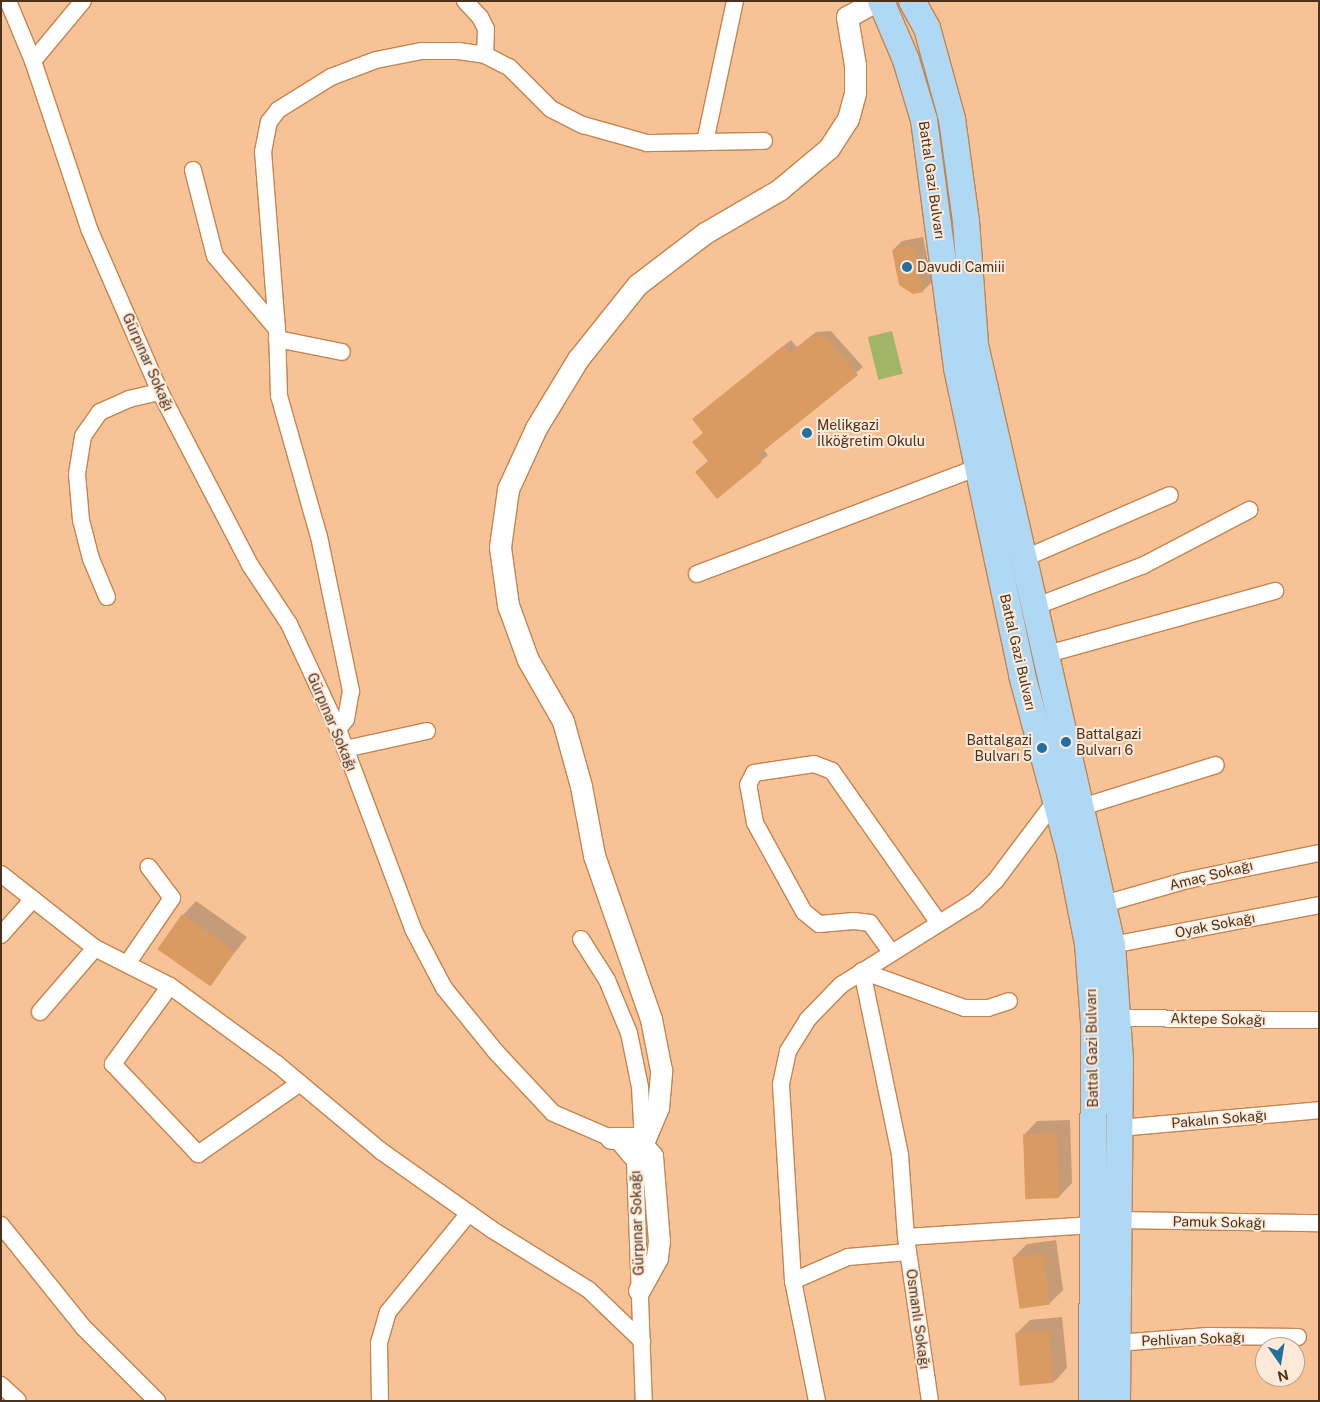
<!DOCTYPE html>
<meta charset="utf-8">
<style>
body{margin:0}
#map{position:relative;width:1320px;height:1402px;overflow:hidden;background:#f7c296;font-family:"Public Sans",sans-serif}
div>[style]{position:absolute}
.green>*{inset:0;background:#a1b568;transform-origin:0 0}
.shadow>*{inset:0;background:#0003}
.building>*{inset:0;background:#da9b63;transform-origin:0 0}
.roads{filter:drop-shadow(1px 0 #c3854e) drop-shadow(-1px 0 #c3854e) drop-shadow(0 1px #c3854e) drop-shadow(0 -1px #c3854e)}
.minor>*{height:16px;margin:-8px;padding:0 8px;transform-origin:8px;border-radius:8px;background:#fff}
.tertiary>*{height:21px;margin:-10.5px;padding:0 10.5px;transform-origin:10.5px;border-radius:10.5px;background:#fff}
.primary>*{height:26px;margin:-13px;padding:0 13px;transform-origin:13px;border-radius:13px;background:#afd8f5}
.dots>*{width:14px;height:14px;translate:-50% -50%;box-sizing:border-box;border:2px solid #ffeada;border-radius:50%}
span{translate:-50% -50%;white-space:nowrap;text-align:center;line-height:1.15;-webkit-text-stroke:4px #ffeada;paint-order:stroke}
.street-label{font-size:14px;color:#4b311a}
.poi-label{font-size:14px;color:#4b311a}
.left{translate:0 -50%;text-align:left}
.right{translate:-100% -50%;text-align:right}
.frame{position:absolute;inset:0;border:2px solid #4b311a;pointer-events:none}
.north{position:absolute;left:1255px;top:1337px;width:50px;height:50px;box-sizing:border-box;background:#ffeada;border:1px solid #b7a08d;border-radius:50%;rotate:167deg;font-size:14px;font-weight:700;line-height:20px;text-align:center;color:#4b311a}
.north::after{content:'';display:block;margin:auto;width:18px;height:22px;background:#2071a2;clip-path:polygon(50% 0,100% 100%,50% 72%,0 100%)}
</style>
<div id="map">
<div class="green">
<i style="left:892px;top:331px;width:44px;height:25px;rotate:76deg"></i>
</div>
<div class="shadow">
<i style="clip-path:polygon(923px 237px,932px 282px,923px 291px,893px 250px,902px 241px)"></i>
<i style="clip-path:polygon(831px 331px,863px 367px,763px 449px,768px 455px,761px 461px,709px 460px,700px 413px,791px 340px,797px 347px,816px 332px)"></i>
<i style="clip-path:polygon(196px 901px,247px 937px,209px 985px,183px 915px)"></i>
<i style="clip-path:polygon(1070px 1120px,1072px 1183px,1059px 1197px,1024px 1135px,1037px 1121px)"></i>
<i style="clip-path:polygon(1056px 1240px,1063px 1290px,1050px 1303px,1013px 1258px,1027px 1244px)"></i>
<i style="clip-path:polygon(1062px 1317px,1067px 1368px,1054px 1382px,1016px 1334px,1030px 1320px)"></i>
</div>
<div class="building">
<i style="clip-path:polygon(914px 245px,923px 292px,913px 294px,899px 285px,892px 250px)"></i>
<i style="clip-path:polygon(815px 335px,828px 339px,858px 375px,757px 456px,762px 462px,717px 499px,695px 472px,708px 461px,692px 442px,703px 433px,692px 419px,783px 346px,789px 353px)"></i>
<i style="left:182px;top:914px;width:65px;height:43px;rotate:35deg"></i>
<i style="left:1057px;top:1133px;width:65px;height:34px;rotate:88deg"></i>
<i style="left:1043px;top:1253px;width:52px;height:31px;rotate:82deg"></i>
<i style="left:1049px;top:1330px;width:53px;height:34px;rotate:85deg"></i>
</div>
<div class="roads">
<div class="minor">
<i style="left:8px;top:1px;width:65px;rotate:67.4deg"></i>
<i style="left:33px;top:61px;width:179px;rotate:71.5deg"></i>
<i style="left:90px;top:231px;width:176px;rotate:66.5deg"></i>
<i style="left:160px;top:392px;width:195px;rotate:62.5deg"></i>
<i style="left:250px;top:565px;width:71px;rotate:56.5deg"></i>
<i style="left:289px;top:624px;width:116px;rotate:65deg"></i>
<i style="left:338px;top:729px;width:214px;rotate:69.4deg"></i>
<i style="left:413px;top:929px;width:67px;rotate:62.3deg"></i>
<i style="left:444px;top:988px;width:82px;rotate:50.9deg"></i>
<i style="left:496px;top:1052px;width:83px;rotate:46.9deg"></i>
<i style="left:553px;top:1113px;width:71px;rotate:23.3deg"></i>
<i style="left:618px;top:1141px;width:26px;rotate:50deg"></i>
<i style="left:635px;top:1161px;width:240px;rotate:87.9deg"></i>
<i style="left:465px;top:1px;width:22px;rotate:47deg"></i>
<i style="left:480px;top:17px;width:13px;rotate:63deg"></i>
<i style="left:486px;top:29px;width:26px;rotate:92deg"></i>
<i style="left:33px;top:61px;width:78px;rotate:-50.2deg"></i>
<i style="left:705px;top:142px;width:144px;rotate:-78deg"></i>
<i style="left:193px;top:170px;width:89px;rotate:75.7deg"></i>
<i style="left:215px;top:256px;width:96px;rotate:49.7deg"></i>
<i style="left:277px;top:339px;width:66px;rotate:11.3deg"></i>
<i style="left:1023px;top:559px;width:160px;rotate:-23.5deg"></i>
<i style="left:697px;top:574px;width:301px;rotate:-20.8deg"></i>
<i style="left:107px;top:597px;width:41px;rotate:-112.8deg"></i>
<i style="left:91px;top:559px;width:40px;rotate:-104.4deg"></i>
<i style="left:81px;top:520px;width:46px;rotate:-95deg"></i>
<i style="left:77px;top:474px;width:38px;rotate:-81deg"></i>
<i style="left:83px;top:436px;width:29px;rotate:-55deg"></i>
<i style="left:100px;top:412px;width:32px;rotate:-24deg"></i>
<i style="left:129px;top:399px;width:32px;rotate:-13deg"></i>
<i style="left:1034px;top:607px;width:118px;rotate:-20.9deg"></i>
<i style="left:1144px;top:565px;width:119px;rotate:-27.6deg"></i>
<i style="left:1044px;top:655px;width:240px;rotate:-15.5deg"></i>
<i style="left:338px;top:729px;width:13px;rotate:-51deg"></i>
<i style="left:346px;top:719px;width:28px;rotate:-80deg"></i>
<i style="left:351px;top:691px;width:157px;rotate:-101.7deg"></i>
<i style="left:319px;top:537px;width:147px;rotate:-105.8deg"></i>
<i style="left:279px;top:396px;width:67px;rotate:-91.7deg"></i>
<i style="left:277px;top:329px;width:178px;rotate:-94.5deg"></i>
<i style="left:263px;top:152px;width:31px;rotate:-79deg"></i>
<i style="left:269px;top:122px;width:15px;rotate:-53deg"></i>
<i style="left:278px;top:110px;width:62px;rotate:-31.9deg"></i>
<i style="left:331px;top:77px;width:48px;rotate:-20.7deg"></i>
<i style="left:376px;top:60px;width:47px;rotate:-11.1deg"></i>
<i style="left:422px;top:51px;width:36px"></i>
<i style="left:458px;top:51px;width:27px;rotate:8deg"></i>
<i style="left:485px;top:55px;width:27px;rotate:27deg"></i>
<i style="left:509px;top:67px;width:59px;rotate:45deg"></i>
<i style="left:551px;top:109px;width:36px;rotate:27deg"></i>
<i style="left:583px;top:125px;width:66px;rotate:15.7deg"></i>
<i style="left:647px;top:143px;width:117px;rotate:-1deg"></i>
<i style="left:345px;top:749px;width:84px;rotate:-12.4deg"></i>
<i style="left:1082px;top:807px;width:140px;rotate:-17.4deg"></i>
<i style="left:1px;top:874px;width:120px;rotate:38.2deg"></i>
<i style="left:95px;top:948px;width:84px;rotate:26.9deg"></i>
<i style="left:170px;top:986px;width:132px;rotate:36.1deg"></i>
<i style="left:277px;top:1064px;width:136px;rotate:39.9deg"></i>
<i style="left:381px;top:1151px;width:135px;rotate:35.3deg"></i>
<i style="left:491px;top:1229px;width:115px;rotate:31.9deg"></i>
<i style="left:589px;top:1290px;width:74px;rotate:43.9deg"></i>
<i style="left:1104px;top:904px;width:83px;rotate:-16deg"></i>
<i style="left:1184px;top:881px;width:138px;rotate:-11.7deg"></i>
<i style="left:1px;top:935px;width:48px;rotate:-48.4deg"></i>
<i style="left:581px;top:939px;width:49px;rotate:57.6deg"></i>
<i style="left:607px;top:980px;width:57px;rotate:67.5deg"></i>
<i style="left:629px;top:1033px;width:55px;rotate:78.5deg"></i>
<i style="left:640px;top:1087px;width:55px;rotate:86.9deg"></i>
<i style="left:1112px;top:945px;width:211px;rotate:-10.9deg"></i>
<i style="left:891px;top:952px;width:36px;rotate:-126deg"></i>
<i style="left:870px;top:923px;width:16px;rotate:-173deg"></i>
<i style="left:854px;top:921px;width:35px;rotate:175deg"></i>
<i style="left:819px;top:924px;width:19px;rotate:-141deg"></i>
<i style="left:804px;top:912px;width:102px;rotate:-118.8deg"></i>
<i style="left:755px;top:823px;width:39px;rotate:-100deg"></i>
<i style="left:748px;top:785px;width:13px;rotate:-63deg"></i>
<i style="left:754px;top:773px;width:61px;rotate:-8.5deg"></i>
<i style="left:814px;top:764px;width:19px;rotate:21deg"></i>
<i style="left:832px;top:771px;width:186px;rotate:54.9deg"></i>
<i style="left:127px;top:964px;width:80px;rotate:-55.7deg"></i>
<i style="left:172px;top:898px;width:39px;rotate:-127deg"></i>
<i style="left:862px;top:971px;width:188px;rotate:78.3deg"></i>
<i style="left:900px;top:1155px;width:82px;rotate:85.8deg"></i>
<i style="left:906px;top:1237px;width:166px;rotate:81.7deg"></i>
<i style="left:862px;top:971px;width:109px;rotate:19.8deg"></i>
<i style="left:965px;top:1008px;width:23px"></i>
<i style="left:988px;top:1008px;width:22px;rotate:-18deg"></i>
<i style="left:170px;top:986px;width:97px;rotate:126.2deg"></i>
<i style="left:113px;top:1064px;width:124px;rotate:46.6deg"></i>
<i style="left:198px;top:1154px;width:124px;rotate:-34.8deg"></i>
<i style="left:40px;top:1012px;width:84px;rotate:-49.3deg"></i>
<i style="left:1117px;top:1018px;width:202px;rotate:0.6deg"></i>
<i style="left:1119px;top:1128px;width:201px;rotate:-5.1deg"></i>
<i style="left:1118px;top:1220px;width:201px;rotate:0.9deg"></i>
<i style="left:1px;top:1225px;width:131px;rotate:51.2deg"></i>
<i style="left:83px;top:1327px;width:105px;rotate:45deg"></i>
<i style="left:906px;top:1237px;width:187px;rotate:-3.7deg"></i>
<i style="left:793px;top:1281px;width:60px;rotate:-23.6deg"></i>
<i style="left:848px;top:1257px;width:60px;rotate:-4.8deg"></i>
<i style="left:1117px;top:1343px;width:91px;rotate:-4.4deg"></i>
<i style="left:1208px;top:1336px;width:90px;rotate:0.6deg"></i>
<i style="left:1px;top:1385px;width:23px;rotate:43deg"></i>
<i style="left:380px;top:1401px;width:58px;rotate:-91deg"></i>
<i style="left:379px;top:1343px;width:32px;rotate:-74deg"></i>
<i style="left:388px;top:1312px;width:128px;rotate:-50.7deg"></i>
<i style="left:817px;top:1401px;width:122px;rotate:-101.3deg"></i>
<i style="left:793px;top:1281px;width:197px;rotate:-93.5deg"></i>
<i style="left:781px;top:1084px;width:34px;rotate:-78deg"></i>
<i style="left:788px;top:1051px;width:36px;rotate:-58deg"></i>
<i style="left:807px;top:1020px;width:49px;rotate:-45.8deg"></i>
<i style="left:841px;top:985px;width:158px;rotate:-32.1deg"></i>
<i style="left:975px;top:901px;width:30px;rotate:-45deg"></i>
<i style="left:996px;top:880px;width:100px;rotate:-53.1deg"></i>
</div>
<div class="tertiary">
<i style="left:611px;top:1138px;width:25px"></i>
<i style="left:636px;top:1138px;width:24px;rotate:48deg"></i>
<i style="left:652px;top:1156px;width:85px;rotate:85.3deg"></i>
<i style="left:659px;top:1241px;width:17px;rotate:97deg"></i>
<i style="left:657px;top:1258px;width:37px;rotate:119deg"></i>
<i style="left:631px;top:1153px;width:16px;rotate:-40deg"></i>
<i style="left:643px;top:1143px;width:38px;rotate:-67deg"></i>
<i style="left:658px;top:1108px;width:38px;rotate:-85deg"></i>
<i style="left:661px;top:1070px;width:52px;rotate:-101.1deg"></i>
<i style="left:651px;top:1019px;width:174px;rotate:-109.2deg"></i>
<i style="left:594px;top:855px;width:70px;rotate:-100.7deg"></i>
<i style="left:581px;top:786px;width:67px;rotate:-105.5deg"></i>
<i style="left:563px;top:721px;width:70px;rotate:-119.8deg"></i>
<i style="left:528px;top:660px;width:59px;rotate:-110deg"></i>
<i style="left:508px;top:605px;width:59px;rotate:-97.9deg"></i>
<i style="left:500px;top:547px;width:59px;rotate:-82.1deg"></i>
<i style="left:508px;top:489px;width:67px;rotate:-65.3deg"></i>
<i style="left:536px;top:428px;width:81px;rotate:-58.7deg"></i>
<i style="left:578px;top:359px;width:95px;rotate:-51.4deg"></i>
<i style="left:637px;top:285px;width:86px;rotate:-37.4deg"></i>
<i style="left:705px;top:233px;width:86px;rotate:-30.2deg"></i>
<i style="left:779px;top:190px;width:65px;rotate:-40deg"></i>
<i style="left:829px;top:148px;width:35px;rotate:-57deg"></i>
<i style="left:848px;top:119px;width:28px;rotate:-75deg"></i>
<i style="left:855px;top:92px;width:27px;rotate:-90deg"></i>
<i style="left:855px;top:65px;width:49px;rotate:-99.5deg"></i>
<i style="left:847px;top:17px;width:33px;rotate:-29deg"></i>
</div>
<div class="primary">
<i style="left:881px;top:1px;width:64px;rotate:67deg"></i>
<i style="left:906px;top:60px;width:63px;rotate:73.3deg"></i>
<i style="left:924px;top:120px;width:250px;rotate:82.4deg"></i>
<i style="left:957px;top:368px;width:314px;rotate:78deg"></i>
<i style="left:1022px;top:675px;width:184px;rotate:74.9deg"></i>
<i style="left:1070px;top:853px;width:93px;rotate:78.8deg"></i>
<i style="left:1088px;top:944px;width:78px;rotate:85.6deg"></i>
<i style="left:1094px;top:1022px;width:379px;rotate:90.3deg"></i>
<i style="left:912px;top:1px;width:31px;rotate:61deg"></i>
<i style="left:927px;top:28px;width:94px;rotate:74.6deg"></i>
<i style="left:952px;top:119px;width:103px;rotate:82.2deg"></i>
<i style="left:966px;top:221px;width:124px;rotate:85.8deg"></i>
<i style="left:975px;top:345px;width:615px;rotate:77.14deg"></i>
<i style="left:1112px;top:945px;width:113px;rotate:86deg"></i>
<i style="left:1120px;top:1058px;width:343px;rotate:90.5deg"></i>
</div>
</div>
<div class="dots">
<i style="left:907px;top:267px;background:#2071a2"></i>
<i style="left:807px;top:433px;background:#2071a2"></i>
<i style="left:1066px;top:742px;background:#2071a2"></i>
<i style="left:1042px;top:748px;background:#2071a2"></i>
</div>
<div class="street-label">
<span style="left:932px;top:180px;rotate:82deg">Battal Gazi Bulvarı</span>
<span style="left:148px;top:362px;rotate:66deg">Gürpınar Sokağı</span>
<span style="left:1018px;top:652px;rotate:77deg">Battal Gazi Bulvarı</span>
<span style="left:332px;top:722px;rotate:67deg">Gürpınar Sokağı</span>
<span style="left:1211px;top:875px;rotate:-14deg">Amaç Sokağı</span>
<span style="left:1215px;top:925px;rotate:-11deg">Oyak Sokağı</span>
<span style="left:1218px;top:1019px;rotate:1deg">Aktepe Sokağı</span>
<span style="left:1092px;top:1048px;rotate:-91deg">Battal Gazi Bulvarı</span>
<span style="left:1219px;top:1119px;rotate:-5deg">Pakalın Sokağı</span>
<span style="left:1219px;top:1222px;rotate:1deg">Pamuk Sokağı</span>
<span style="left:637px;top:1223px;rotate:-92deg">Gürpınar Sokağı</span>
<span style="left:918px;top:1319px;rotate:82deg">Osmanlı Sokağı</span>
<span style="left:1193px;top:1339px;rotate:-2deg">Pehlivan Sokağı</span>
</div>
<div class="poi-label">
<span class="left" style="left:917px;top:267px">Davudi Camiii</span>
<span class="left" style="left:817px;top:433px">Melikgazi<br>İlköğretim Okulu</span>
<span class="left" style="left:1076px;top:742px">Battalgazi<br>Bulvarı 6</span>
<span class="right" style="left:1032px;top:748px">Battalgazi<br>Bulvarı 5</span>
</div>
<div class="frame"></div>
<div class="north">N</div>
</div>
